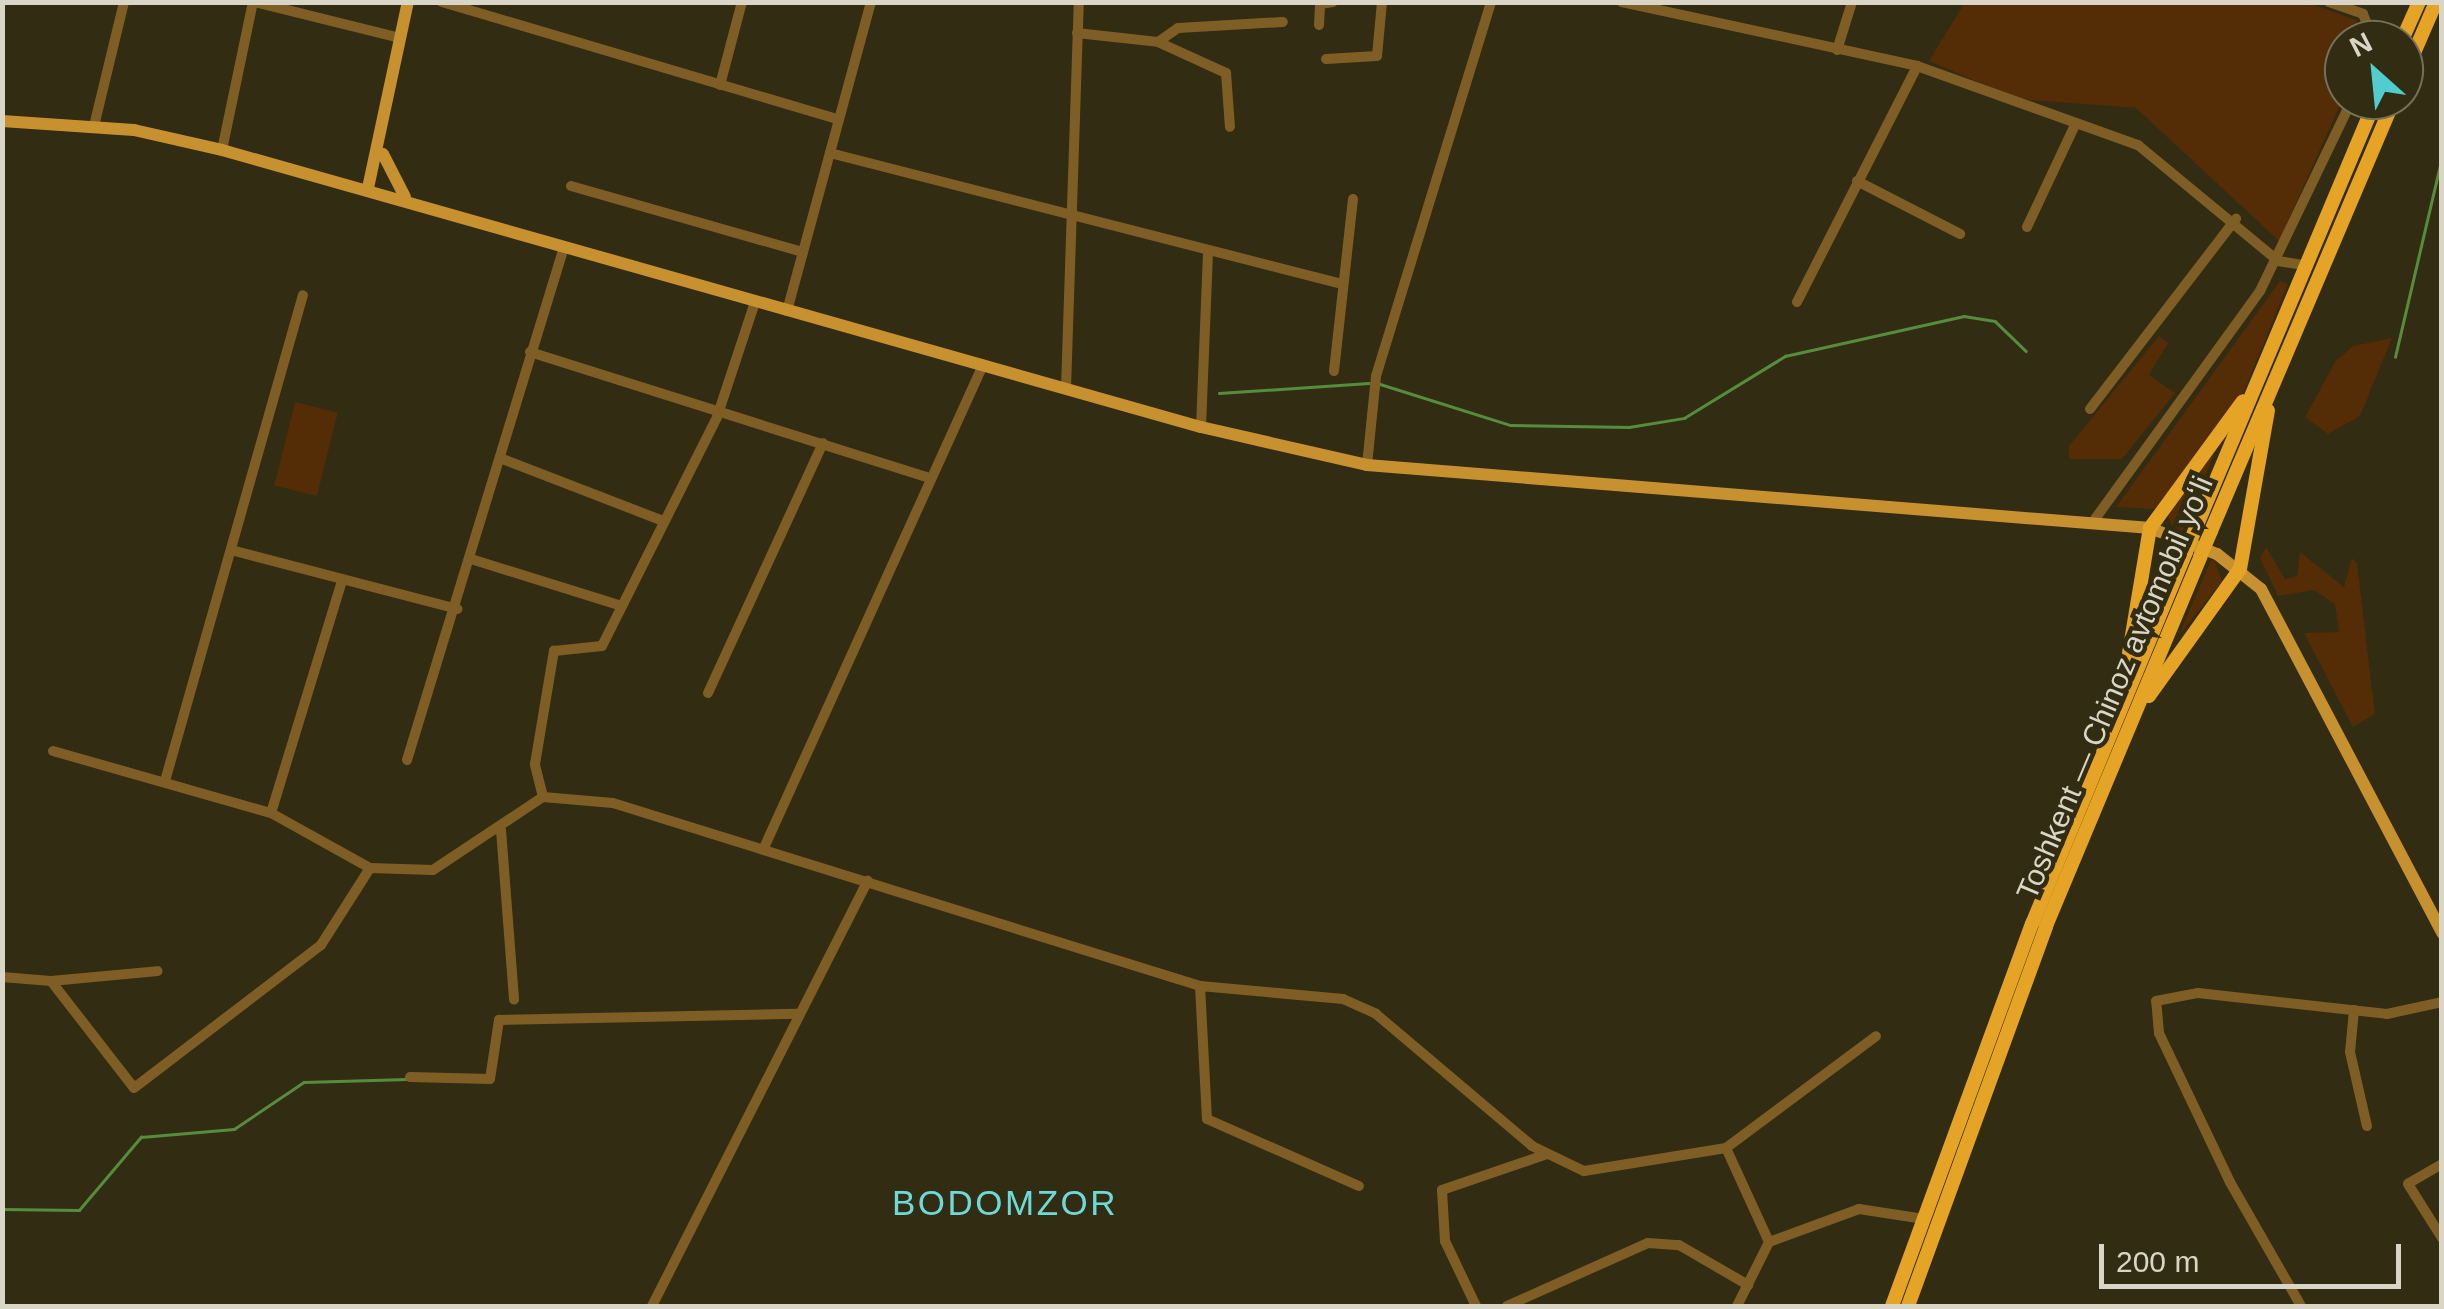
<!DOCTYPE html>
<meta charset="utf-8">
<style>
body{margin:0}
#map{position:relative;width:2444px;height:1309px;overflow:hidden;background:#322c12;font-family:Helvetica,sans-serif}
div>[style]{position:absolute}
.green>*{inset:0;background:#542c06;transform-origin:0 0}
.stream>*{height:2.5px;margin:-1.25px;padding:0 1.25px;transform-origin:1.25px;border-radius:1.25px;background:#568d3d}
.minor>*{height:10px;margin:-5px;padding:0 5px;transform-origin:5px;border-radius:5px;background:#7f5e26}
.major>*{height:12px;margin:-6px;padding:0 6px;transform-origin:6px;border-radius:6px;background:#c79130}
.highway>*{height:14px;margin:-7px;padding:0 7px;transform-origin:7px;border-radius:7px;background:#e5a426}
.highway-bridge>*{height:14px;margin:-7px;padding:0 7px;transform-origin:7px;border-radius:7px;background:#e5a426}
span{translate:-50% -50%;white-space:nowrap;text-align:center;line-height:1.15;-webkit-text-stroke:9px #322c12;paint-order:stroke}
.street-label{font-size:30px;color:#d9d6c7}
.quarter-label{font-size:35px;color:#6ddada;letter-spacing:2.5px}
.frame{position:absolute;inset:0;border:5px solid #d9d6c7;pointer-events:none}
.north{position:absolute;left:2324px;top:20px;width:100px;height:100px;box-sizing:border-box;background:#322c12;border:2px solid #75705a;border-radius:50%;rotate:333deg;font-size:28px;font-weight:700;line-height:40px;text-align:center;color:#d9d6c7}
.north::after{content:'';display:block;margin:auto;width:35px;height:45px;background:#52cdce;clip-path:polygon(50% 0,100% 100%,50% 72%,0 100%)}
.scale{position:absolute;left:2099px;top:1244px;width:302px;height:45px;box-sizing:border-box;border:5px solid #d9d6c7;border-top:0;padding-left:12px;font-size:30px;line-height:35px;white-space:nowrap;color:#d9d6c7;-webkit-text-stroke:8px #322c12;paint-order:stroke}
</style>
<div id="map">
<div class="green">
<i style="clip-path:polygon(1965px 2px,2308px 3px,2356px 20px,2367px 40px,2344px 40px,2344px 96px,2279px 241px,2136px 108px,2018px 99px,1929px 61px)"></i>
<i style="clip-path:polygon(2280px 281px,2288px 284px,2245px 389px,2155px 509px,2116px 507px)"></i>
<i style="clip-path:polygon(2159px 336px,2168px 343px,2149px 375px,2175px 393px,2122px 459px,2069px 459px,2069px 446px)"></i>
<i style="clip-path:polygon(2392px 338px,2360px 416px,2328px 434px,2305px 417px,2335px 362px,2353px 346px)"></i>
<i style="left:295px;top:402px;width:44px;height:86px;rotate:14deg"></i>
<i style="clip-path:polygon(2224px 430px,2181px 535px,2173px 532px,2168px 514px)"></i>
<i style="clip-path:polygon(2266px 547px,2285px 579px,2297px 576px,2300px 552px,2344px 587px,2352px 558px,2357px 564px,2375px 714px,2353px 727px,2304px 633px,2339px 632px,2335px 604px,2314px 590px,2278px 596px,2260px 558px)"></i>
<i style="clip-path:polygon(2214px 559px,2222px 581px,2178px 637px,2210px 562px)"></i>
</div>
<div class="stream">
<i style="left:2395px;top:357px;width:206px;rotate:-76.8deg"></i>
<i style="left:1377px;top:383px;width:139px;rotate:17.5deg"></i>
<i style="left:1510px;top:425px;width:119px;rotate:1deg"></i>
<i style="left:1629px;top:427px;width:56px;rotate:-9.3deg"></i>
<i style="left:1684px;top:418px;width:119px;rotate:-31.5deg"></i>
<i style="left:1785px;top:356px;width:183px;rotate:-12.6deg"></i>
<i style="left:1964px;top:316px;width:31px;rotate:9deg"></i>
<i style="left:1995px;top:321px;width:43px;rotate:44.1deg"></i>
<i style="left:1219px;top:393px;width:150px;rotate:-3.8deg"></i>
<i style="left:2px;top:1209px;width:77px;rotate:0.7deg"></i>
<i style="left:79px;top:1210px;width:96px;rotate:-49.7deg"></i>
<i style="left:141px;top:1137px;width:93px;rotate:-4.9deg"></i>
<i style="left:234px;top:1129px;width:84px;rotate:-33.9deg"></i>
<i style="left:304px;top:1082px;width:103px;rotate:-1.7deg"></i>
</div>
<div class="minor">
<i style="left:255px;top:2px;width:150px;rotate:13.9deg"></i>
<i style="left:442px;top:2px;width:412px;rotate:16.5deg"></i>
<i style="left:1622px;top:2px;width:302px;rotate:12.2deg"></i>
<i style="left:1917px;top:66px;width:235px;rotate:19.7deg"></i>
<i style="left:2138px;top:145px;width:182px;rotate:39.6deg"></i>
<i style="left:2278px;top:261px;width:30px;rotate:9deg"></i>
<i style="left:2329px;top:2px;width:36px;rotate:19deg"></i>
<i style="left:2363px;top:14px;width:28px;rotate:69deg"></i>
<i style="left:1319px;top:25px;width:21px;rotate:-87deg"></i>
<i style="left:1320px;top:4px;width:13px;rotate:-9deg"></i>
<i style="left:1077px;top:33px;width:81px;rotate:6.3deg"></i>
<i style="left:1158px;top:42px;width:75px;rotate:24.5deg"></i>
<i style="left:1226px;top:73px;width:54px;rotate:85.8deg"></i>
<i style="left:1158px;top:42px;width:24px;rotate:-35deg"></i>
<i style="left:1178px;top:28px;width:105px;rotate:-3.3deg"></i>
<i style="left:1837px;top:50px;width:50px;rotate:-72.6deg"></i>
<i style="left:1326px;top:59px;width:51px;rotate:-3.4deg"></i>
<i style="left:1377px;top:56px;width:54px;rotate:-84.7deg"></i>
<i style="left:720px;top:85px;width:86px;rotate:-75.2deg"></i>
<i style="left:94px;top:126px;width:128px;rotate:-76.4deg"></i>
<i style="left:222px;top:150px;width:151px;rotate:-78.2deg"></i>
<i style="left:830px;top:153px;width:528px;rotate:14.35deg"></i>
<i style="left:1857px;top:181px;width:116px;rotate:27.2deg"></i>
<i style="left:571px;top:186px;width:241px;rotate:15.9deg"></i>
<i style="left:2027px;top:227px;width:115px;rotate:-64.8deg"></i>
<i style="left:1797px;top:302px;width:265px;rotate:-63deg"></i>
<i style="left:787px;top:311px;width:320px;rotate:-74.8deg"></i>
<i style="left:530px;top:352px;width:419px;rotate:17.5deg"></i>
<i style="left:1334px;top:371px;width:173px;rotate:-83.7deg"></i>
<i style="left:1066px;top:388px;width:386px;rotate:-88.1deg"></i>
<i style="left:2090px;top:409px;width:240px;rotate:-52.5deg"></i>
<i style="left:1201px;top:427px;width:177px;rotate:-87.7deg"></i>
<i style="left:500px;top:458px;width:175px;rotate:21.1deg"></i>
<i style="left:1367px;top:465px;width:89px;rotate:-84.2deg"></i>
<i style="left:1376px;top:376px;width:391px;rotate:-72.9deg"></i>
<i style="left:2095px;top:519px;width:281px;rotate:-54.1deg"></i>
<i style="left:2260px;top:291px;width:212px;rotate:-64.3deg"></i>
<i style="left:231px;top:550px;width:234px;rotate:14.6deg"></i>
<i style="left:471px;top:559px;width:158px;rotate:17.3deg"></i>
<i style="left:708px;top:693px;width:275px;rotate:-65.3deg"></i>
<i style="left:53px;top:751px;width:227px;rotate:15.9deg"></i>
<i style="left:271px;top:813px;width:113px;rotate:29.1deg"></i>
<i style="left:370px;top:868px;width:63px;rotate:1.8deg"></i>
<i style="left:433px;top:870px;width:132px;rotate:-33.6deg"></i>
<i style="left:543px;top:797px;width:70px;rotate:4.9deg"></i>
<i style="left:613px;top:803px;width:615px;rotate:17.32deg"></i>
<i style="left:1200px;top:986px;width:144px;rotate:5.2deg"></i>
<i style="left:1343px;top:999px;width:36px;rotate:24deg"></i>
<i style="left:1376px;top:1014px;width:204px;rotate:40.2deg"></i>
<i style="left:1532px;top:1146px;width:58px;rotate:25.7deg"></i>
<i style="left:1584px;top:1171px;width:144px;rotate:-9.2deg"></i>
<i style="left:1726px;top:1148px;width:187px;rotate:-36.7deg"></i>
<i style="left:407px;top:760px;width:536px;rotate:-72.98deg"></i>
<i style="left:165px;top:781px;width:505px;rotate:-74.15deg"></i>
<i style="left:543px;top:797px;width:34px;rotate:-104deg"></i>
<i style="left:535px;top:764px;width:115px;rotate:-80.5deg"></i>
<i style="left:554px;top:651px;width:48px;rotate:-5.9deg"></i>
<i style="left:602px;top:646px;width:256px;rotate:-63.3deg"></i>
<i style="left:717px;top:417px;width:121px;rotate:-71.7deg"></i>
<i style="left:271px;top:813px;width:243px;rotate:-73deg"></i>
<i style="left:501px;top:830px;width:170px;rotate:85.6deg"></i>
<i style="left:763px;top:850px;width:533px;rotate:-65.6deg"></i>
<i style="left:2px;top:977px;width:49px;rotate:4.7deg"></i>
<i style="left:51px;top:981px;width:135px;rotate:52.2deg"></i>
<i style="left:134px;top:1088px;width:235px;rotate:-37.4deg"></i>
<i style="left:321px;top:945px;width:91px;rotate:-57.5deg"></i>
<i style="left:51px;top:981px;width:107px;rotate:-5.3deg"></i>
<i style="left:1200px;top:986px;width:133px;rotate:87deg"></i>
<i style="left:1207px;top:1119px;width:166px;rotate:23.8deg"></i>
<i style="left:2354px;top:1010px;width:42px;rotate:95.4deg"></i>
<i style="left:2350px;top:1052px;width:76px;rotate:77.1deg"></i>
<i style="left:410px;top:1077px;width:80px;rotate:1.4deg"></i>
<i style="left:490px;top:1079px;width:60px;rotate:-81.3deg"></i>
<i style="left:499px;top:1020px;width:298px;rotate:-1.2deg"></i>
<i style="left:1726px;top:1148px;width:103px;rotate:65.4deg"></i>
<i style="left:1769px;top:1242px;width:96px;rotate:-20.1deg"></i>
<i style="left:1859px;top:1209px;width:66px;rotate:8.7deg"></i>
<i style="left:2442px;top:1164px;width:39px;rotate:150deg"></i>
<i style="left:2408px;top:1184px;width:64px;rotate:57.8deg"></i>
<i style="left:652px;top:1306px;width:477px;rotate:-63.1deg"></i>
<i style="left:1476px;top:1306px;width:72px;rotate:-115.5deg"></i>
<i style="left:1445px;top:1241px;width:51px;rotate:-93.4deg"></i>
<i style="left:1442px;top:1190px;width:111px;rotate:-18.9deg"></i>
<i style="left:1507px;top:1306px;width:154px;rotate:-24.1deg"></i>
<i style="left:1648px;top:1243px;width:31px;rotate:4deg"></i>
<i style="left:1679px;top:1245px;width:80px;rotate:30.1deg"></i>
<i style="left:1737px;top:1306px;width:72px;rotate:-63.4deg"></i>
<i style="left:2301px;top:1306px;width:143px;rotate:-119.8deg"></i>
<i style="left:2230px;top:1182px;width:165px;rotate:-115.5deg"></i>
<i style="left:2159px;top:1033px;width:32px;rotate:-95deg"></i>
<i style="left:2156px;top:1001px;width:43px;rotate:-10.8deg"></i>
<i style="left:2198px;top:993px;width:190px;rotate:6.3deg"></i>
<i style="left:2387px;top:1014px;width:56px;rotate:-12.3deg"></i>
</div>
<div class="major">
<i style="left:2px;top:121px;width:132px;rotate:3.9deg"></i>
<i style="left:134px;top:130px;width:90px;rotate:12.8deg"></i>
<i style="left:222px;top:150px;width:1017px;rotate:15.8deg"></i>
<i style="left:1201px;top:427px;width:170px;rotate:12.9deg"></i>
<i style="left:1367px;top:465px;width:786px;rotate:4.6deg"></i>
<i style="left:2150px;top:528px;width:72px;rotate:21.2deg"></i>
<i style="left:2217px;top:554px;width:56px;rotate:38.5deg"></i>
<i style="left:2261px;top:589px;width:389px;rotate:62.2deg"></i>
<i style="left:383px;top:154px;width:48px;rotate:62.9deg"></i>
<i style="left:368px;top:188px;width:190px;rotate:-77.9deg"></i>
</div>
<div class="highway">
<i style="left:2402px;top:40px;width:42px;rotate:-65.9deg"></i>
<i style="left:2404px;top:76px;width:81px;rotate:-66.6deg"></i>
<i style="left:2197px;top:525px;width:461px;rotate:-67.2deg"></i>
<i style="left:2211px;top:531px;width:468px;rotate:-67deg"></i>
<i style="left:2125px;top:677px;width:151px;rotate:-80.5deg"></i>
<i style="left:2150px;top:528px;width:157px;rotate:-53.8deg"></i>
<i style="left:2149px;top:696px;width:156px;rotate:-54.4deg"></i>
<i style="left:2240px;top:569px;width:161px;rotate:-80deg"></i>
<i style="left:1892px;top:1306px;width:407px;rotate:-69.9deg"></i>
<i style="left:2032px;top:924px;width:403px;rotate:-67.5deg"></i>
<i style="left:1908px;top:1306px;width:404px;rotate:-70deg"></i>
<i style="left:2046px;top:926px;width:400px;rotate:-67.3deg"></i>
</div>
<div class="highway-bridge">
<i style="left:2186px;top:552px;width:29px;rotate:-68deg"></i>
<i style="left:2200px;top:557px;width:28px;rotate:-67deg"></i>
</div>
<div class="street-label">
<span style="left:2115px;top:688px;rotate:-67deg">Toshkent — Chinoz avtomobil yoʻli</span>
</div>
<div class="quarter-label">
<span style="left:1005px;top:1203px">BODOMZOR</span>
</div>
<div class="frame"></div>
<div class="north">N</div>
<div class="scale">200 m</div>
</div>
